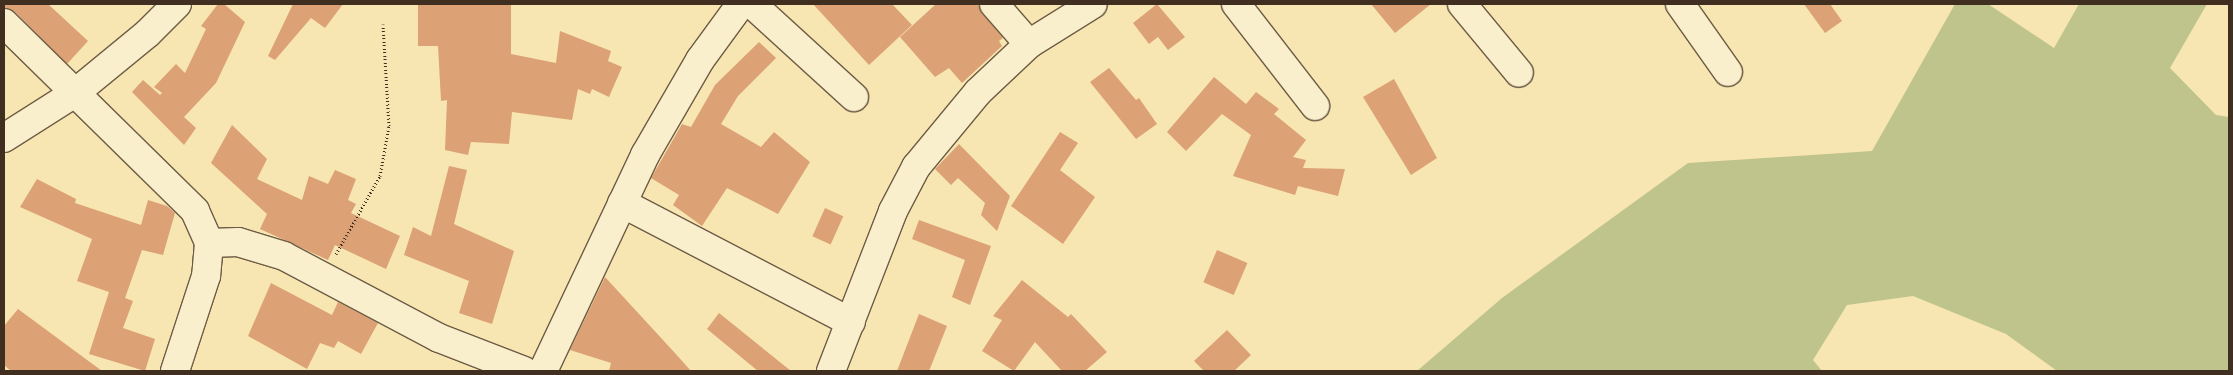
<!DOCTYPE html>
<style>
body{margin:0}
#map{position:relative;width:2233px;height:375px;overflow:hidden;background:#f7e6b2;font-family:Cardo,serif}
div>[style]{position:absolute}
.green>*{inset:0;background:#bec48b}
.building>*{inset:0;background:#dca174;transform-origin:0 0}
.path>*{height:3px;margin-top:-1.5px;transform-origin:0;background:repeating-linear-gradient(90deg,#402e21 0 1px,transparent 0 3.5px)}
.roads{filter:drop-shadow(1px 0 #6e5c45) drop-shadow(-1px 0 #6e5c45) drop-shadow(0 1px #6e5c45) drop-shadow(0 -1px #6e5c45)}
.minor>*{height:28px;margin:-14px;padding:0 14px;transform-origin:14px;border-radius:14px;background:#faefcd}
.secondary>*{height:28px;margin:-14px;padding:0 14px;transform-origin:14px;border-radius:14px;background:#faefcd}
span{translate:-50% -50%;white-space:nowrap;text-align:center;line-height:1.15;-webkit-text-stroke:5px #faefcd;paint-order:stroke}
.frame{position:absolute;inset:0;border:5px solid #402e21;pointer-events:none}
</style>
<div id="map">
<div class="green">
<i style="clip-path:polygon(1955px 4px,1988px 4px,2054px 48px,2079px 4px,2207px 4px,2170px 68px,2216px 115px,2229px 117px,2229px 371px,2057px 371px,2006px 334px,1913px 296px,1847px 305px,1813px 360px,1822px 371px,1417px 371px,1502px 298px,1688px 163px,1872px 151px)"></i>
</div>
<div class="building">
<i style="clip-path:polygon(4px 4px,48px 4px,88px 41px,67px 64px,15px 12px,4px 8px)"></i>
<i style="clip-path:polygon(218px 4px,224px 4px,245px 22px,216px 83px,184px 117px,196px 128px,184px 145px,132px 92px,143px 80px,160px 95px,162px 93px,154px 87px,176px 64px,185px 73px,206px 29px,201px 26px)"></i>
<i style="clip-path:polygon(293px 4px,343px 4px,325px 28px,311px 18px,275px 60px,268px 56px)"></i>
<i style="clip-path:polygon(418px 4px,511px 4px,511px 54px,556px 63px,560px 31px,611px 51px,608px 61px,622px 67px,609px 97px,592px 89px,590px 94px,578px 89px,572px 120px,512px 112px,509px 144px,471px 142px,468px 155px,445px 150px,447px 100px,441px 101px,438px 46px,418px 46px)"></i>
<i style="clip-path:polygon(813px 4px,892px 4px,912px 25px,869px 65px)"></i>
<i style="clip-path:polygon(936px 4px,977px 4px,1003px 38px,999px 41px,1002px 46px,962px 83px,949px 68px,935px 77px,900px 37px)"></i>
<i style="clip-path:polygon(1157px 4px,1185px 37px,1168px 50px,1158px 37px,1149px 44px,1133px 23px)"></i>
<i style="clip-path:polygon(1371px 4px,1431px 4px,1395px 33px)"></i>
<i style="clip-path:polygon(1804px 4px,1830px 4px,1842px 21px,1825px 33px)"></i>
<i style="clip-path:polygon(759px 42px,776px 58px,738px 96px,721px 124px,761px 147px,774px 132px,810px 162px,778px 214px,727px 188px,702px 226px,673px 205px,679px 195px,651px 178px,682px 124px,691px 127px,715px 85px)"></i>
<i style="clip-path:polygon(1109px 68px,1136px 100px,1139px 98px,1157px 124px,1136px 139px,1090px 82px)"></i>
<i style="clip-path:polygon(1214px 77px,1246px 104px,1256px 92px,1279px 109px,1274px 114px,1306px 140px,1293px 157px,1306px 160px,1303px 168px,1345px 169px,1338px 196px,1298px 186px,1295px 195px,1233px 176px,1251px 135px,1222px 114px,1186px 151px,1167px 132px)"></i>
<i style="clip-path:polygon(1394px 79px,1437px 158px,1411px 175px,1363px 97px)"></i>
<i style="clip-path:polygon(232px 125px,267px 159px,257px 179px,302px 200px,309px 176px,328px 184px,335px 170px,356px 179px,348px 200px,356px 204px,351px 213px,400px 236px,386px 269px,335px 245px,328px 260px,260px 229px,267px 214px,211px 163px)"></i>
<i style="clip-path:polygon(1060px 132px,1078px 143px,1060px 170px,1095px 197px,1063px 244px,1011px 206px)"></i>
<i style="clip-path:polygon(959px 144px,1010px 196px,997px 231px,981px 215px,985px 203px,958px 178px,951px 185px,935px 169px)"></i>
<i style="clip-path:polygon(449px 166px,467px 170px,454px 224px,514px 251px,492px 324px,459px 313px,469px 281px,404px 255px,413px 227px,431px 236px)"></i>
<i style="clip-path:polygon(37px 179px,76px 199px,75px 203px,141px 225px,148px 200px,167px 206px,175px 213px,163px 255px,142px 250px,125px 298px,133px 301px,123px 328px,155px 339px,145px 371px,89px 354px,109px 292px,77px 281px,92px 239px,20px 207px)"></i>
<i style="left:825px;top:208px;width:20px;height:31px;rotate:24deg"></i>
<i style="clip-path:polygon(919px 220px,991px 246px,970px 305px,952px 297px,965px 260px,912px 239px)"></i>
<i style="left:1217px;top:250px;width:33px;height:35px;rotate:23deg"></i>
<i style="clip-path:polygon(605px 277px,674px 352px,691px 371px,609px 371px,611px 363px,570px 350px)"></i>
<i style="clip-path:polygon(1022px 280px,1068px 317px,1071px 314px,1107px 352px,1085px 371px,1062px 371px,1035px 342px,1014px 371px,982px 351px,1002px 320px,993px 316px)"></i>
<i style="clip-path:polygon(271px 283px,332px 315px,338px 302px,378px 323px,361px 354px,338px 341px,334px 348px,320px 343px,307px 369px,248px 336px)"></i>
<i style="clip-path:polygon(18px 309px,102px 371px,11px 371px,4px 365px,4px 326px)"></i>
<i style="clip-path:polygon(719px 313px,791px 371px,758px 371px,707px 329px)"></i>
<i style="clip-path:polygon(919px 314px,947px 326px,929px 371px,897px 371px)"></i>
<i style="clip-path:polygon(1227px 330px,1251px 355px,1234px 371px,1204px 371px,1194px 361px)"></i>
</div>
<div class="path">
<i style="left:336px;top:254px;width:90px;rotate:-60.6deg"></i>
<i style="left:380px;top:176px;width:51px;rotate:-79.8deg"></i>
<i style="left:389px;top:126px;width:102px;rotate:-93.4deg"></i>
</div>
<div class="roads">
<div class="minor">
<i style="left:752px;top:4px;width:138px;rotate:42.4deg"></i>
<i style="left:994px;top:4px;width:53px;rotate:48.8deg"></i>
<i style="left:1236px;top:4px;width:129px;rotate:52.2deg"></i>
<i style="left:1462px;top:4px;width:89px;rotate:50.4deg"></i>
<i style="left:1680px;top:4px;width:83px;rotate:54.8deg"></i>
<i style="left:4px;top:23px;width:268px;rotate:44.5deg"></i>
<i style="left:195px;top:211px;width:35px;rotate:66deg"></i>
<i style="left:209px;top:243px;width:33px;rotate:95deg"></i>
<i style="left:206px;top:276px;width:100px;rotate:108.1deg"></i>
<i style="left:622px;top:203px;width:258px;rotate:27.5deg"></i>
<i style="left:209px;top:243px;width:29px;rotate:-2deg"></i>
<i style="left:238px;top:242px;width:48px;rotate:16.9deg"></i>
<i style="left:284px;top:256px;width:175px;rotate:27.9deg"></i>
<i style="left:439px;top:338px;width:91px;rotate:21.2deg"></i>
<i style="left:543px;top:371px;width:239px;rotate:-64.7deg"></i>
<i style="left:645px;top:155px;width:110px;rotate:-59.9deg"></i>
<i style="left:700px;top:60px;width:69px;rotate:-53.8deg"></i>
<i style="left:831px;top:371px;width:172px;rotate:-68.8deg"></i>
<i style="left:893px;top:211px;width:50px;rotate:-62.4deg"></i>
<i style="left:916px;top:167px;width:97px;rotate:-50.4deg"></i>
<i style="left:978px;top:92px;width:70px;rotate:-43.3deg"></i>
<i style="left:1029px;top:44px;width:75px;rotate:-32deg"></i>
</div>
<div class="secondary">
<i style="left:4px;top:138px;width:84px;rotate:-32.4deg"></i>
<i style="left:75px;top:93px;width:94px;rotate:-39.4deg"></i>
<i style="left:148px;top:33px;width:41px;rotate:-45deg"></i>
</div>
</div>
<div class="frame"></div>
</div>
